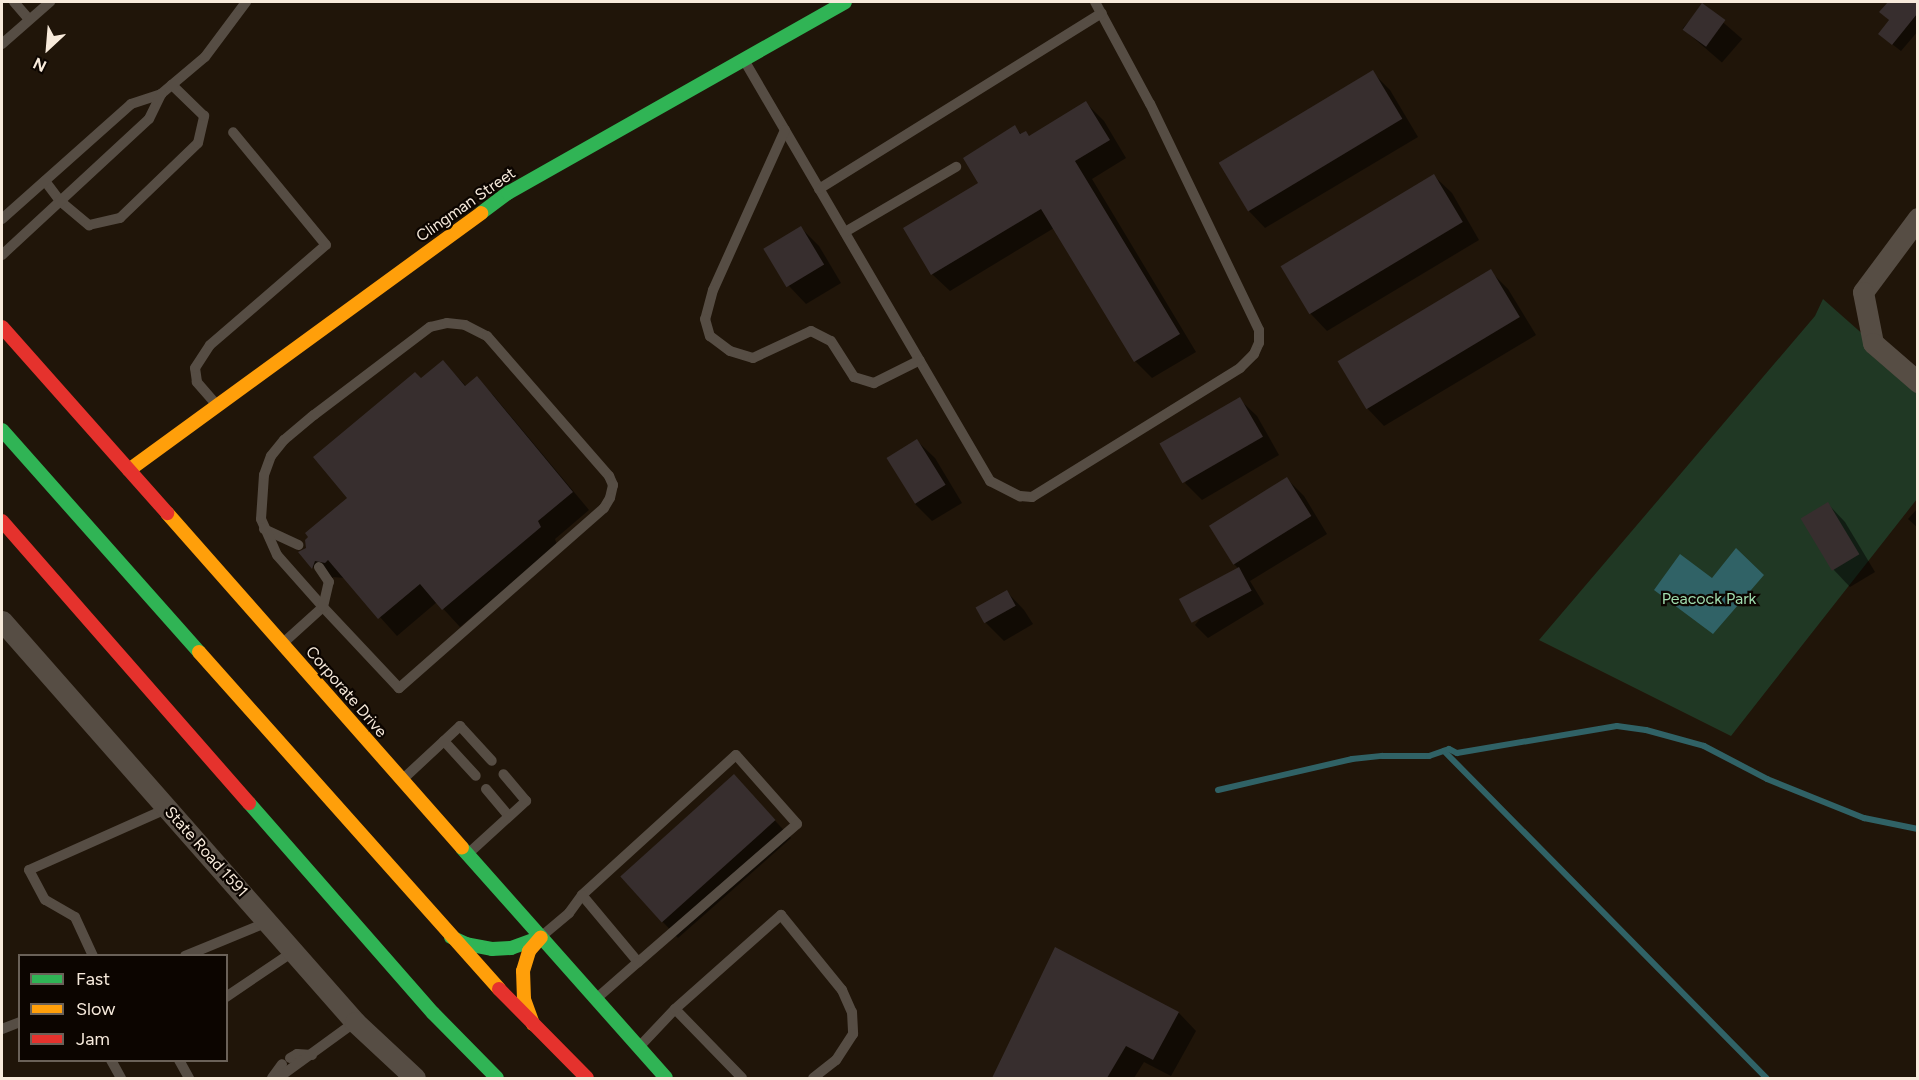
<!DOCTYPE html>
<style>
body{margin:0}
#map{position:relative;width:1919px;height:1080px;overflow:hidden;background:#201509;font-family:Figtree,sans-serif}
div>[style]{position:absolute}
.green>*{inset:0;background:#203824}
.water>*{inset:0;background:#306266}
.shadow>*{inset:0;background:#0007;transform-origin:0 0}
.stream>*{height:6px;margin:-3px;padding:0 3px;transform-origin:3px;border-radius:3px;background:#306266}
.building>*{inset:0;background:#372e2e;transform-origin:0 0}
.lane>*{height:10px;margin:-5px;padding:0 5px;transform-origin:5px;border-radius:5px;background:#564d44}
.street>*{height:21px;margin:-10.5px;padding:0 10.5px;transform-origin:10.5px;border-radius:10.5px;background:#564d44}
.fast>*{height:14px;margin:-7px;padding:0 7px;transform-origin:7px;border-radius:7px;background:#30b455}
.slow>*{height:14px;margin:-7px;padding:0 7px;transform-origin:7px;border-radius:7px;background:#ff9f0a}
.jam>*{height:14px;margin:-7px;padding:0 7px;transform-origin:7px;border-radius:7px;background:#e5322d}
span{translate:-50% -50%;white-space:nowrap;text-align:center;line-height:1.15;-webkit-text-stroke:4.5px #0c0500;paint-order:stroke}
.street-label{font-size:16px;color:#f7eadb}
.park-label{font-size:16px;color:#a0dcae}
.frame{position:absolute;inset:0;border:3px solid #f7eadb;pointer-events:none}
.legend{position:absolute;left:18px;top:954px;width:210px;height:108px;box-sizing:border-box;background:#0c0500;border:2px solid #6a6158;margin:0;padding:8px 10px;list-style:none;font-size:18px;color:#f7eadb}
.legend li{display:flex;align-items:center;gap:12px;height:30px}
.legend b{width:30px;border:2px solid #6a6158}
.north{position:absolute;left:18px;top:18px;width:60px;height:60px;-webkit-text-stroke:4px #0c0500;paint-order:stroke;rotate:206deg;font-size:16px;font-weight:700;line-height:24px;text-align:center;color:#f7eadb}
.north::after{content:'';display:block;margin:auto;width:21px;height:27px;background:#f7eadb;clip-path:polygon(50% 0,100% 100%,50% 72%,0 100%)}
</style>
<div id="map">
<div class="green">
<i style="clip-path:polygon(1823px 299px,1917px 382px,1917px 499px,1731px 736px,1539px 640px,1815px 316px)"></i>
</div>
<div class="water">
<i style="clip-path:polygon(1736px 548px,1764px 575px,1713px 634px,1654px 590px,1680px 554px,1712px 578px)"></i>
</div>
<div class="shadow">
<i style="clip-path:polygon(1890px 2px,1918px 2px,1918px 31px,1901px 51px,1888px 41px,1890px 21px,1882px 12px)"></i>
<i style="left:1703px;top:5px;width:52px;height:31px;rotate:41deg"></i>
<i style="clip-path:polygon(1372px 72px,1390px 90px,1418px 137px,1265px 228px,1248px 210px)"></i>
<i style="clip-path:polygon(1086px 103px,1104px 121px,1126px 158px,1092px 179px,1196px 352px,1152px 378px,1135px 361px,1054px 228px,950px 291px,932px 274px,980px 183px,1015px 127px,1022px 135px,1026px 132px,1030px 137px)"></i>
<i style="clip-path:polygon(1434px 176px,1452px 193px,1479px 240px,1327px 331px,1310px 313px,1282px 266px)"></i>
<i style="clip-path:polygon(801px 228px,819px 246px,841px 283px,806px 304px,789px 286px)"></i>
<i style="clip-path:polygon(1490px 271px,1508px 289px,1536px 335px,1384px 426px,1367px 408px)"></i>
<i style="clip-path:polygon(443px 362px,467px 387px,476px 378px,494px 396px,589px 510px,555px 539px,557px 545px,460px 627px,437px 602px,397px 636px,345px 578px,333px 577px,330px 585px,300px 553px,308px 548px,349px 498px,421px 380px)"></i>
<i style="clip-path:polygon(1239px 399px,1257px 416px,1279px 455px,1202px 500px,1185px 483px)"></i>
<i style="clip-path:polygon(917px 441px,935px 458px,962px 503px,932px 521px,915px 504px)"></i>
<i style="clip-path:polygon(1287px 479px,1304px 496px,1327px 534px,1250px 581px,1264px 604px,1208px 638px,1195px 625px,1239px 569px,1233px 563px)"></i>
<i style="clip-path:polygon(1828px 504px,1845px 522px,1875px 572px,1850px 587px,1833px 569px)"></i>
<i style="clip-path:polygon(1918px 508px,1918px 528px,1908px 519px)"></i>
<i style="clip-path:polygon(1007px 592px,1024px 610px,1033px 624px,1004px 641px,986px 623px,978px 609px)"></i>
<i style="clip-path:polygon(734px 776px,791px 838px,678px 938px,661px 920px)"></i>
<i style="clip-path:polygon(1056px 949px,1179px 1013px,1196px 1031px,1171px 1076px,1144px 1062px,1134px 1078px,994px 1078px)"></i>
</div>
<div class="stream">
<i style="left:1444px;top:751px;width:459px;rotate:45.4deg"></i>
<i style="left:1218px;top:790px;width:138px;rotate:-13deg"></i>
<i style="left:1352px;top:759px;width:30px;rotate:-6deg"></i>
<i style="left:1382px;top:756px;width:47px"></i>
<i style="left:1429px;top:756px;width:21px;rotate:-19deg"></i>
<i style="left:1449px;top:749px;width:9px;rotate:27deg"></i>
<i style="left:1457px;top:753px;width:162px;rotate:-9.6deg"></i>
<i style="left:1617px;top:726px;width:29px;rotate:8deg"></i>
<i style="left:1646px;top:730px;width:60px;rotate:15.4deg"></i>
<i style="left:1704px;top:746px;width:71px;rotate:27.6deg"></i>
<i style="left:1767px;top:779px;width:105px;rotate:21.9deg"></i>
<i style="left:1864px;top:818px;width:55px;rotate:11.5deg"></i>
</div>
<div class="building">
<i style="clip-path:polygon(1888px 2px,1917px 2px,1917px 14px,1892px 45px,1878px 34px,1889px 20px,1879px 12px)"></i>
<i style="left:1702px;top:3px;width:29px;height:33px;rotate:36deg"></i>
<i style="left:1373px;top:70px;width:57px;height:180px;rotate:59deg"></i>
<i style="clip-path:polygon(1086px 101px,1110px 140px,1075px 161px,1180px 334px,1134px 362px,1041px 209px,931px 275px,903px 228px,978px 183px,963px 158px,1015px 125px,1020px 134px,1026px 131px,1029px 136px)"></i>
<i style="left:1434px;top:174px;width:56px;height:179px;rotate:59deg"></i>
<i style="left:801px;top:226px;width:45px;height:44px;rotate:59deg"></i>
<i style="left:1491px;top:269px;width:56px;height:179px;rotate:59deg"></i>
<i style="clip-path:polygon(443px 360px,465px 386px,477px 376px,573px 492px,538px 521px,541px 527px,442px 610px,420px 584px,378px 619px,328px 560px,325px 563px,315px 561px,312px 569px,298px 552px,306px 548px,305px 540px,308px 537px,305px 533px,347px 498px,313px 457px,415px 372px,421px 378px)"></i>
<i style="left:1240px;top:397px;width:46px;height:93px;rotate:60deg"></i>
<i style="left:917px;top:439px;width:54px;height:36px;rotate:58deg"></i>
<i style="left:1287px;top:477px;width:46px;height:92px;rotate:58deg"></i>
<i style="left:1828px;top:502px;width:61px;height:32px;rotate:59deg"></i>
<i style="left:1239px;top:567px;width:27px;height:68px;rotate:62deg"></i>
<i style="left:1007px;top:590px;width:18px;height:36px;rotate:61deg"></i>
<i style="left:734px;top:774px;width:62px;height:153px;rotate:48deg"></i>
<i style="clip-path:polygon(1055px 947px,1179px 1012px,1153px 1060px,1126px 1046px,1107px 1078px,992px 1078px)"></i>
</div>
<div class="lane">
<i style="left:14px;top:2px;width:23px;rotate:49deg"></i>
<i style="left:2px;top:44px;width:64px;rotate:-41.2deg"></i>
<i style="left:744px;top:60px;width:488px;rotate:59.7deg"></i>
<i style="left:990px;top:481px;width:34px;rotate:27deg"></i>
<i style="left:1020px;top:496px;width:12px;rotate:5deg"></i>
<i style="left:1032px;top:497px;width:245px;rotate:-31.8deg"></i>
<i style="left:1240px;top:368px;width:20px;rotate:-45deg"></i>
<i style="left:1254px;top:354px;width:12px;rotate:-66deg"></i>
<i style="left:1259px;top:343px;width:13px;rotate:-90deg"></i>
<i style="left:1259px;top:330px;width:251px;rotate:-115.7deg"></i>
<i style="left:1150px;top:104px;width:116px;rotate:-118.3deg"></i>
<i style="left:785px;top:130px;width:175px;rotate:114.2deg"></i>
<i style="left:713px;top:290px;width:30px;rotate:105deg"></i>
<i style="left:705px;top:319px;width:18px;rotate:74deg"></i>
<i style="left:710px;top:336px;width:25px;rotate:37deg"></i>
<i style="left:730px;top:351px;width:24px;rotate:17deg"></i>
<i style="left:753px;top:358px;width:64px;rotate:-25deg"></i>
<i style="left:811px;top:331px;width:22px;rotate:27deg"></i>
<i style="left:831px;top:341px;width:43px;rotate:57.4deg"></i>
<i style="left:854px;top:377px;width:21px;rotate:17deg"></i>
<i style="left:874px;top:383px;width:51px;rotate:-26.6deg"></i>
<i style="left:45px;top:181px;width:25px;rotate:53deg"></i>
<i style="left:60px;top:201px;width:38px;rotate:40deg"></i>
<i style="left:89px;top:225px;width:32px;rotate:-13deg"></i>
<i style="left:120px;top:218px;width:108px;rotate:-43.9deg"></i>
<i style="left:198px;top:143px;width:28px;rotate:-77deg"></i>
<i style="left:204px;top:116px;width:45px;rotate:-135.9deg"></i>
<i style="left:819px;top:189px;width:333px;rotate:-31.9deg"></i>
<i style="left:2px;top:219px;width:173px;rotate:-41.7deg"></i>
<i style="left:131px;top:104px;width:32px;rotate:-18deg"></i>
<i style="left:161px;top:94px;width:57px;rotate:-40.1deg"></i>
<i style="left:205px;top:57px;width:69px;rotate:-53.3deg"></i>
<i style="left:845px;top:232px;width:129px;rotate:-30.4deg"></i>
<i style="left:2px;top:255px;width:200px;rotate:-42.8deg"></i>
<i style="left:149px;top:119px;width:28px;rotate:-64deg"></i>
<i style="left:215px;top:403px;width:28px;rotate:-131deg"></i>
<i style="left:197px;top:382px;width:14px;rotate:-98deg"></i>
<i style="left:195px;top:368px;width:27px;rotate:-57deg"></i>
<i style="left:210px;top:345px;width:153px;rotate:-40.8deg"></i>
<i style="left:326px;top:245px;width:146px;rotate:-129.5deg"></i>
<i style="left:264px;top:529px;width:38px;rotate:25deg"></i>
<i style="left:282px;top:644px;width:55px;rotate:-42.1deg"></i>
<i style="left:323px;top:607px;width:69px;rotate:-131.5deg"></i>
<i style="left:277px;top:555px;width:39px;rotate:-114deg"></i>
<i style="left:261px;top:519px;width:44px;rotate:-86.1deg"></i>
<i style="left:264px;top:475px;width:20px;rotate:-70deg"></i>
<i style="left:271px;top:456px;width:21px;rotate:-51deg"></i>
<i style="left:284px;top:440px;width:39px;rotate:-40deg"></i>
<i style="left:314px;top:415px;width:146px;rotate:-37.2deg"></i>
<i style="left:430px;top:327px;width:17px;rotate:-13deg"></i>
<i style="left:447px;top:323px;width:18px;rotate:6deg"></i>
<i style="left:465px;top:325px;width:25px;rotate:27deg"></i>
<i style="left:487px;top:336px;width:186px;rotate:48.9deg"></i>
<i style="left:609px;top:476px;width:10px;rotate:66deg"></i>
<i style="left:613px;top:485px;width:13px;rotate:103deg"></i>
<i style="left:610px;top:498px;width:12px;rotate:121deg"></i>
<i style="left:604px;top:508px;width:273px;rotate:138.7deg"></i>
<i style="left:399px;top:688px;width:111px;rotate:-133.2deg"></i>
<i style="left:323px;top:607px;width:26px;rotate:-77deg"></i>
<i style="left:329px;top:582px;width:18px;rotate:-124deg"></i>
<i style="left:444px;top:741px;width:47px;rotate:47.6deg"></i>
<i style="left:403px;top:779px;width:78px;rotate:-42.9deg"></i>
<i style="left:460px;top:726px;width:47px;rotate:47.6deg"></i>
<i style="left:486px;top:789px;width:35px;rotate:50deg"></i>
<i style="left:470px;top:852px;width:76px;rotate:-42.3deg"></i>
<i style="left:526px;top:801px;width:35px;rotate:-130deg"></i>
<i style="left:582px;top:895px;width:208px;rotate:-42.3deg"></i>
<i style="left:736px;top:755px;width:92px;rotate:48.5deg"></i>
<i style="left:797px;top:824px;width:211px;rotate:139deg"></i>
<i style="left:543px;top:935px;width:34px;rotate:-40deg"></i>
<i style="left:569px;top:913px;width:22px;rotate:-54deg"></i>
<i style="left:582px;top:895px;width:87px;rotate:50.1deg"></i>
<i style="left:638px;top:962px;width:53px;rotate:138.8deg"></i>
<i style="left:93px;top:956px;width:43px;rotate:-114.8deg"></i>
<i style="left:75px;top:917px;width:34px;rotate:-150deg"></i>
<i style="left:45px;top:900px;width:34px;rotate:-118deg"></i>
<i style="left:29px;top:870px;width:152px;rotate:-24deg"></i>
<i style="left:185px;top:956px;width:90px;rotate:-22.3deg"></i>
<i style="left:226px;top:997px;width:82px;rotate:-34.1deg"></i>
<i style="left:675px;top:1009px;width:96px;rotate:45.8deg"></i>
<i style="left:2px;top:1029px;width:19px;rotate:-21deg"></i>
<i style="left:640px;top:1046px;width:51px;rotate:-46.6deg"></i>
<i style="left:675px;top:1009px;width:142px;rotate:-41.6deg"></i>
<i style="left:781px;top:915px;width:97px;rotate:50.9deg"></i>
<i style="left:842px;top:990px;width:24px;rotate:66deg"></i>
<i style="left:852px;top:1012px;width:22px;rotate:87deg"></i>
<i style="left:853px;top:1034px;width:31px;rotate:123deg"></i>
<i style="left:836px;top:1060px;width:29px;rotate:142deg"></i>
<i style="left:290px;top:1058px;width:8px;rotate:-30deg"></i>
<i style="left:297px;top:1054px;width:15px;rotate:4deg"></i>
<i style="left:111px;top:1060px;width:21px;rotate:61deg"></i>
<i style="left:179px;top:1060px;width:21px;rotate:61deg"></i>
<i style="left:272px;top:1078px;width:17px;rotate:-54deg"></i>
<i style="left:278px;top:1078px;width:95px;rotate:-36deg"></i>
</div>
<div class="street">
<i style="left:1918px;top:218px;width:92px;rotate:126.6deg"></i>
<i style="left:1863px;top:292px;width:52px;rotate:78.9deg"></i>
<i style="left:1873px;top:343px;width:60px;rotate:40.9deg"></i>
<i style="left:2px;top:621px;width:534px;rotate:48.64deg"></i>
<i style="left:355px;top:1022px;width:82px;rotate:43deg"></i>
</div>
<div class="fast">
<i style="left:481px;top:213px;width:34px;rotate:-37deg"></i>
<i style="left:508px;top:193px;width:387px;rotate:-29.5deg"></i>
<i style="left:2px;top:430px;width:297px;rotate:48.4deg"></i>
<i style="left:249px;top:803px;width:279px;rotate:48.8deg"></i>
<i style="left:433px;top:1013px;width:91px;rotate:45.4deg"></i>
<i style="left:462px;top:848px;width:307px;rotate:48.4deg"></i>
<i style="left:451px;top:937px;width:17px;rotate:25deg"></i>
<i style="left:466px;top:944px;width:26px;rotate:11deg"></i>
<i style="left:492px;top:949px;width:19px;rotate:-3deg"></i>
<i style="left:511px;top:948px;width:32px;rotate:-20deg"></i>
</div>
<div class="slow">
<i style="left:129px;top:470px;width:436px;rotate:-36.1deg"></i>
<i style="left:167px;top:513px;width:446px;rotate:48.6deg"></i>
<i style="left:199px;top:652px;width:451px;rotate:48.3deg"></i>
<i style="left:533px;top:1024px;width:27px;rotate:-110deg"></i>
<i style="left:524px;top:999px;width:28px;rotate:-92deg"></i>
<i style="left:523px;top:971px;width:21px;rotate:-73deg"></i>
<i style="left:529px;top:951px;width:18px;rotate:-49deg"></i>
</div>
<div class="jam">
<i style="left:2px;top:327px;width:249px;rotate:48.4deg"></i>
<i style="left:2px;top:521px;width:375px;rotate:48.8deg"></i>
<i style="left:499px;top:989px;width:125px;rotate:45.3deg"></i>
</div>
<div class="street-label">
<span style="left:466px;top:205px;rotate:-35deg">Clingman Street</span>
<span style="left:346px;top:692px;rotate:49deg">Corporate Drive</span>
<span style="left:206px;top:852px;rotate:48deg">State Road 1591</span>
</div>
<div class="park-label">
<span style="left:1709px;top:599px">Peacock Park</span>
</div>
<div class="frame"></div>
<ul class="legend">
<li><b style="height:8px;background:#30b455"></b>Fast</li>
<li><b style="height:8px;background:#ff9f0a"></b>Slow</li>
<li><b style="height:8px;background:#e5322d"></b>Jam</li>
</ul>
<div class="north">N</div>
</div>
